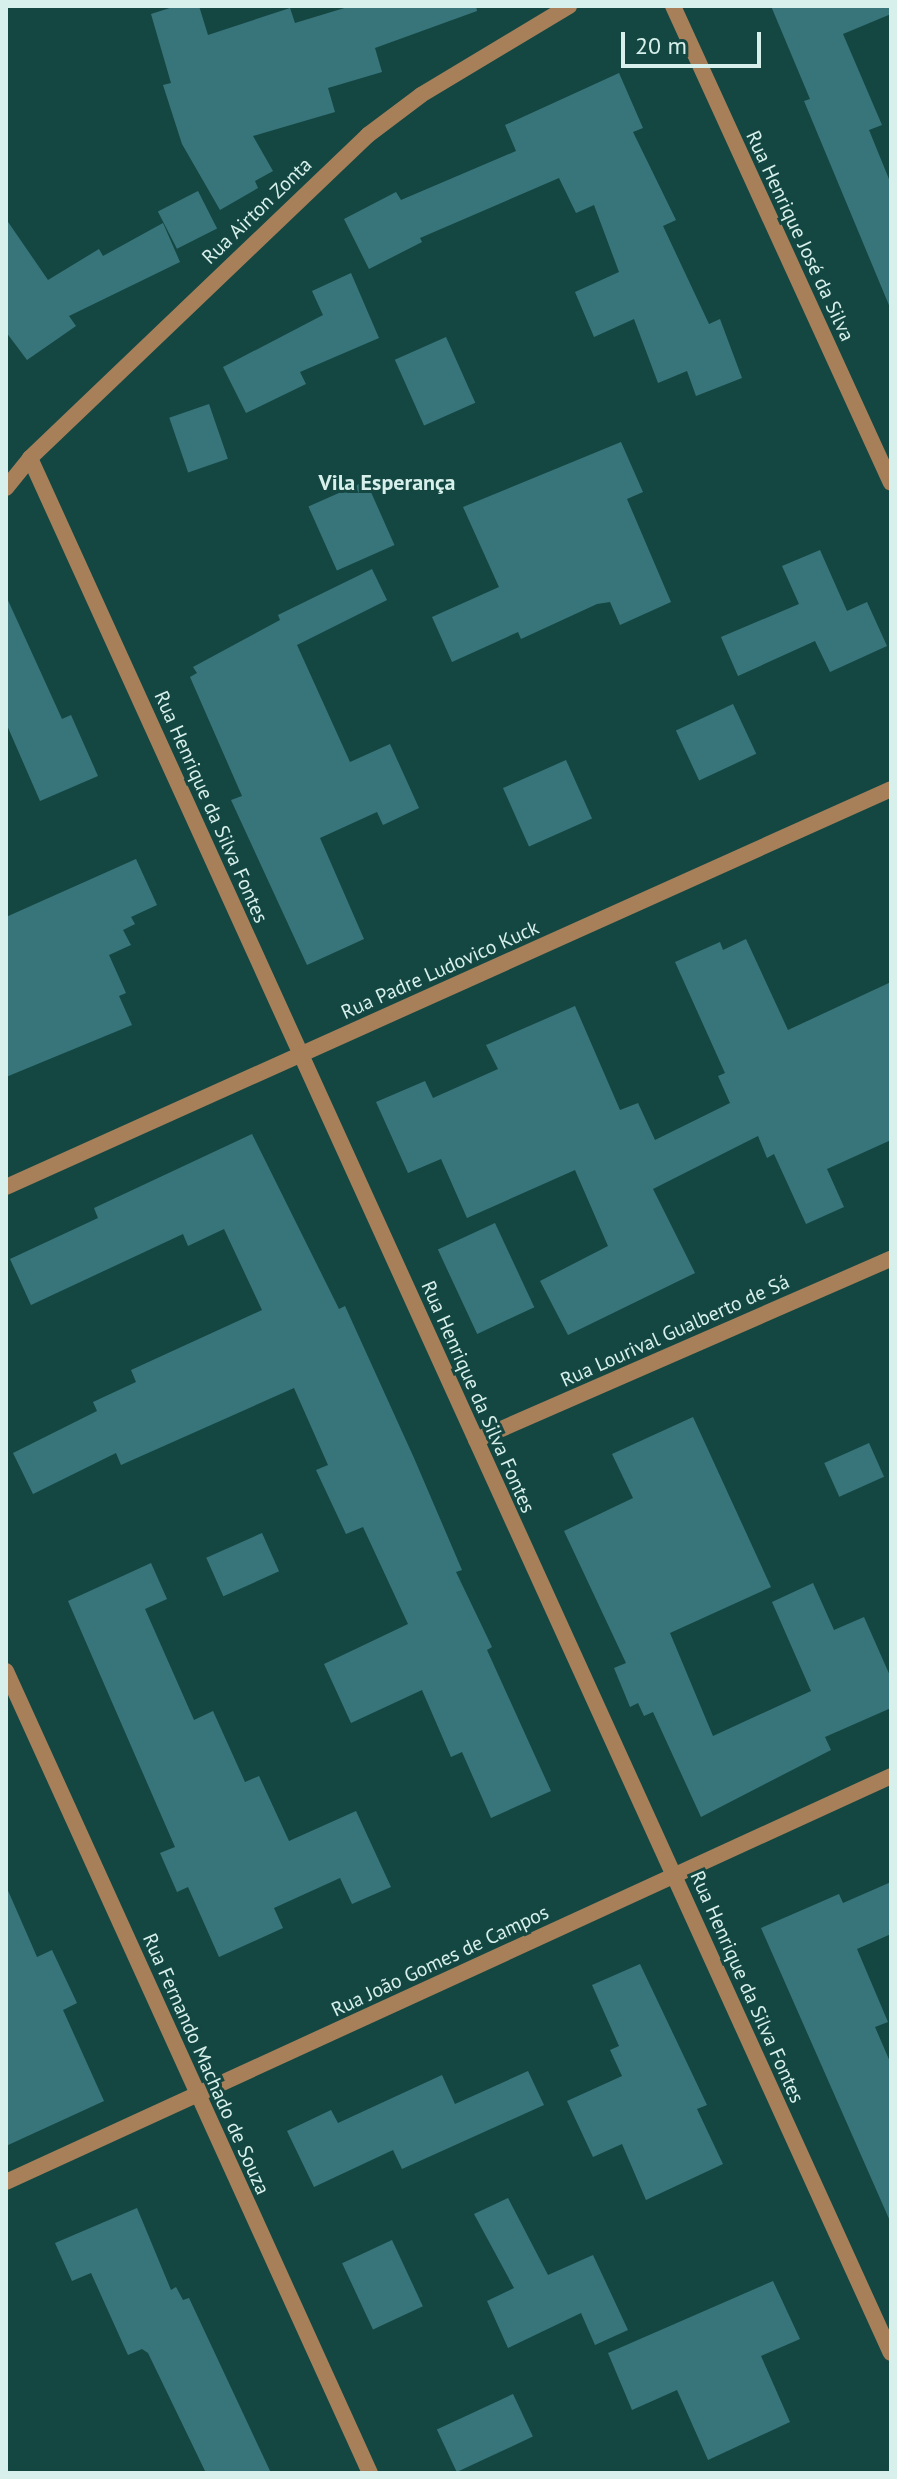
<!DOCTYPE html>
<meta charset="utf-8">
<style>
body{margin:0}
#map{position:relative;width:897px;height:2479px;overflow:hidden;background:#144742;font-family:"PT Sans",sans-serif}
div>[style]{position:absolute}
.building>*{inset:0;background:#38757b;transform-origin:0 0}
.street>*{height:16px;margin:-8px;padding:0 8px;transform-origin:8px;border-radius:8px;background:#a7805a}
span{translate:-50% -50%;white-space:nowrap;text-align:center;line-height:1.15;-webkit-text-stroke:6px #144742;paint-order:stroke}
.street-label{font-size:20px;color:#d7f0ec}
.neighbourhood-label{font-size:22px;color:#d7f0ec;font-weight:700}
.frame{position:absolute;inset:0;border:8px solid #d7f0ec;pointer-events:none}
.scale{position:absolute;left:621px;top:32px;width:140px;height:36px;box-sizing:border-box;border:4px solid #d7f0ec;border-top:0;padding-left:10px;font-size:24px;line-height:28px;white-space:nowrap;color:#d7f0ec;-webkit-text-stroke:6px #144742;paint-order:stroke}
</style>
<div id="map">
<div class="building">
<i style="clip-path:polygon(176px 6px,199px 6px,208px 35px,290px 8px,295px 23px,351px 6px,476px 6px,477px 11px,375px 48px,382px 72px,328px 88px,335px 112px,253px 136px,273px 171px,255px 181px,258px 188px,220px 210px,182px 144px,163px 85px,171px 83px,151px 14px)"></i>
<i style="clip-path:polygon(771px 6px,891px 6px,891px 14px,843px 34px,882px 125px,869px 130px,891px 184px,891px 310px,804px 101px,810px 99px)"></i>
<i style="clip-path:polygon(619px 73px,643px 128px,633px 132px,676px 220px,663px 226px,709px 324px,720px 319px,742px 378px,696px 396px,687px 371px,658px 383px,634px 319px,594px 337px,575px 292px,619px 272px,594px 205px,576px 213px,559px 178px,420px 238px,422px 242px,369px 269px,344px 219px,396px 192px,401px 200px,516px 151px,505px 125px)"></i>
<i style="left:198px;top:191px;width:42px;height:45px;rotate:63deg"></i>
<i style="clip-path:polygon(6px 219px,48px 280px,99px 249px,103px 256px,163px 223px,180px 262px,69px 316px,76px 326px,27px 360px,6px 332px)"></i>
<i style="clip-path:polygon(351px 273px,379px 338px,300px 372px,306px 384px,246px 413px,223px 367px,323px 315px,312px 291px)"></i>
<i style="left:446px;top:337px;width:72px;height:56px;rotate:66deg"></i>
<i style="left:209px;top:404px;width:58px;height:42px;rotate:71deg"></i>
<i style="clip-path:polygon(621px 442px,643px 492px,627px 499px,671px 602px,620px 625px,610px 602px,597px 604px,521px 639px,518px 632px,452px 662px,432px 617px,499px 587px,463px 507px)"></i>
<i style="left:366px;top:481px;width:70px;height:63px;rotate:66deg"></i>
<i style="clip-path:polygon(820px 550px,847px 611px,867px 602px,887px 646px,830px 672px,815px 641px,738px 676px,721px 637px,799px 604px,782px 566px)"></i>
<i style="clip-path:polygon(372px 569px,387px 600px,297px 645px,350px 762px,390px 744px,419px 808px,383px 825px,377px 812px,320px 838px,364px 939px,307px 965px,231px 800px,242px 796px,190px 677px,197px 673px,193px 667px,280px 620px,278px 615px)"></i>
<i style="clip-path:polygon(6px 596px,62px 719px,71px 715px,98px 776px,40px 801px,6px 723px)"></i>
<i style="left:733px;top:704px;width:55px;height:63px;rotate:65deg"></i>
<i style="left:566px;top:760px;width:64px;height:69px;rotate:66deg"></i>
<i style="clip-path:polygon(136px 859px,157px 905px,131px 917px,135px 924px,123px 930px,131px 945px,109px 955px,126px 993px,119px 996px,132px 1025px,6px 1077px,6px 917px)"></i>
<i style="clip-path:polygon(746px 939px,788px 1030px,891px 982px,891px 1140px,827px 1169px,844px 1207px,806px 1224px,774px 1154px,767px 1158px,758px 1136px,653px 1189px,695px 1273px,568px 1335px,540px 1281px,608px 1246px,575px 1170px,467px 1218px,441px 1159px,408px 1173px,376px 1102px,425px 1081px,433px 1098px,498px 1069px,486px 1045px,575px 1006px,620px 1110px,638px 1103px,655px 1140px,730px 1103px,718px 1076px,725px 1073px,675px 962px,720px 942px,723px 950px)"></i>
<i style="clip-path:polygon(252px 1134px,339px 1309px,345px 1306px,414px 1458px,462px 1570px,456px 1572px,492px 1647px,487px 1650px,551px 1791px,491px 1818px,462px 1752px,451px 1757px,422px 1690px,351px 1723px,324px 1664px,408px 1624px,363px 1527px,346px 1534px,316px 1470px,328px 1465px,294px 1388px,121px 1465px,116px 1453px,33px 1494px,13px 1453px,97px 1411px,93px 1402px,136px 1382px,131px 1370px,262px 1310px,224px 1229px,188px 1246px,183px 1234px,31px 1305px,10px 1259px,98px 1218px,94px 1208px)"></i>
<i style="left:495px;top:1223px;width:93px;height:63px;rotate:65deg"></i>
<i style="clip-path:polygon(693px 1417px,771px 1587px,670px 1633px,713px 1736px,811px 1691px,772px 1602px,813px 1583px,834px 1630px,864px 1617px,891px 1678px,891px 1708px,825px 1737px,831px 1750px,701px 1817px,653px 1712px,644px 1716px,638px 1703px,630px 1707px,614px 1668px,626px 1663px,564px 1531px,633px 1498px,612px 1454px)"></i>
<i style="left:869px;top:1443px;width:37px;height:49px;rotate:66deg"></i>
<i style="left:262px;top:1533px;width:42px;height:61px;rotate:66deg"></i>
<i style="clip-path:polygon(151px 1563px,167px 1599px,145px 1609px,194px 1720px,213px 1711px,245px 1782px,259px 1776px,289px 1841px,356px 1811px,391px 1887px,352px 1904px,340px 1878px,274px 1908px,283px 1928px,219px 1957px,188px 1887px,177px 1892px,160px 1853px,175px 1847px,68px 1601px)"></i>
<i style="clip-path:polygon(891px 1882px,891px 1934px,857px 1949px,888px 2022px,875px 2027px,891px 2064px,890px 2221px,761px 1928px,839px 1894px,843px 1903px)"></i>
<i style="clip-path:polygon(6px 1886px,37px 1957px,52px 1950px,77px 2003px,63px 2010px,104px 2101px,6px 2146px)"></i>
<i style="clip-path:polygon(640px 1964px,707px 2105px,697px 2109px,723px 2164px,646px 2200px,622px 2144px,593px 2157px,567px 2101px,622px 2076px,610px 2050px,619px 2046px,592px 1985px)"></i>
<i style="clip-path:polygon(528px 2071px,544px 2105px,402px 2169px,393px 2150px,314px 2187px,287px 2131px,331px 2110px,338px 2123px,442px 2075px,455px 2104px)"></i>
<i style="clip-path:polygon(508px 2198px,548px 2275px,593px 2255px,628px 2330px,595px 2345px,581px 2313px,508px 2348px,487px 2301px,514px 2288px,474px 2214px)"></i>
<i style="clip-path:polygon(137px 2208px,171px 2290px,176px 2287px,183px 2300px,189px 2298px,271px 2473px,206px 2473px,148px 2353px,142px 2349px,128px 2355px,91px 2273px,72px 2281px,55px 2243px)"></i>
<i style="left:392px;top:2240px;width:73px;height:55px;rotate:65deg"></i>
<i style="clip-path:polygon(773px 2281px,800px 2339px,761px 2356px,790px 2422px,708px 2460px,677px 2390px,632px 2410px,608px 2353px)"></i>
<i style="left:513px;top:2394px;width:47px;height:84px;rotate:65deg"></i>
</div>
<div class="street">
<i style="left:673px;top:6px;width:524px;rotate:65.44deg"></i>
<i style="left:30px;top:458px;width:2081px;rotate:65.57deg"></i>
<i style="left:6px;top:488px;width:38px;rotate:-51deg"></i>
<i style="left:30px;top:458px;width:468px;rotate:-43.7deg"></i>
<i style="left:368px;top:135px;width:66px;rotate:-37deg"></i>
<i style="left:421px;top:95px;width:173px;rotate:-31deg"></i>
<i style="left:6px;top:1187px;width:970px;rotate:-24.21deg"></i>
<i style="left:476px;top:1440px;width:453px;rotate:-23.6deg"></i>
<i style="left:6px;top:1671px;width:881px;rotate:65.59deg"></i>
<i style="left:6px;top:2182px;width:974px;rotate:-24.64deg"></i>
</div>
<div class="street-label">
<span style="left:257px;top:211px;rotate:-44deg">Rua Airton Zonta</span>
<span style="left:800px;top:236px;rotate:65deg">Rua Henrique José da Silva</span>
<span style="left:211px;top:807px;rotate:66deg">Rua Henrique da Silva Fontes</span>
<span style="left:440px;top:970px;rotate:-24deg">Rua Padre Ludovico Kuck</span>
<span style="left:675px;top:1331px;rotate:-24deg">Rua Lourival Gualberto de Sá</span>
<span style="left:478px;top:1397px;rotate:66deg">Rua Henrique da Silva Fontes</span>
<span style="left:440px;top:1961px;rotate:-25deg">Rua João Gomes de Campos</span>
<span style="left:747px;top:1987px;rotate:66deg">Rua Henrique da Silva Fontes</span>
<span style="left:206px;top:2064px;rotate:66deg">Rua Fernando Machado de Souza</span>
</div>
<div class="neighbourhood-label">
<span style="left:387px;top:483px">Vila Esperança</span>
</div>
<div class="frame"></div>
<div class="scale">20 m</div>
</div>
